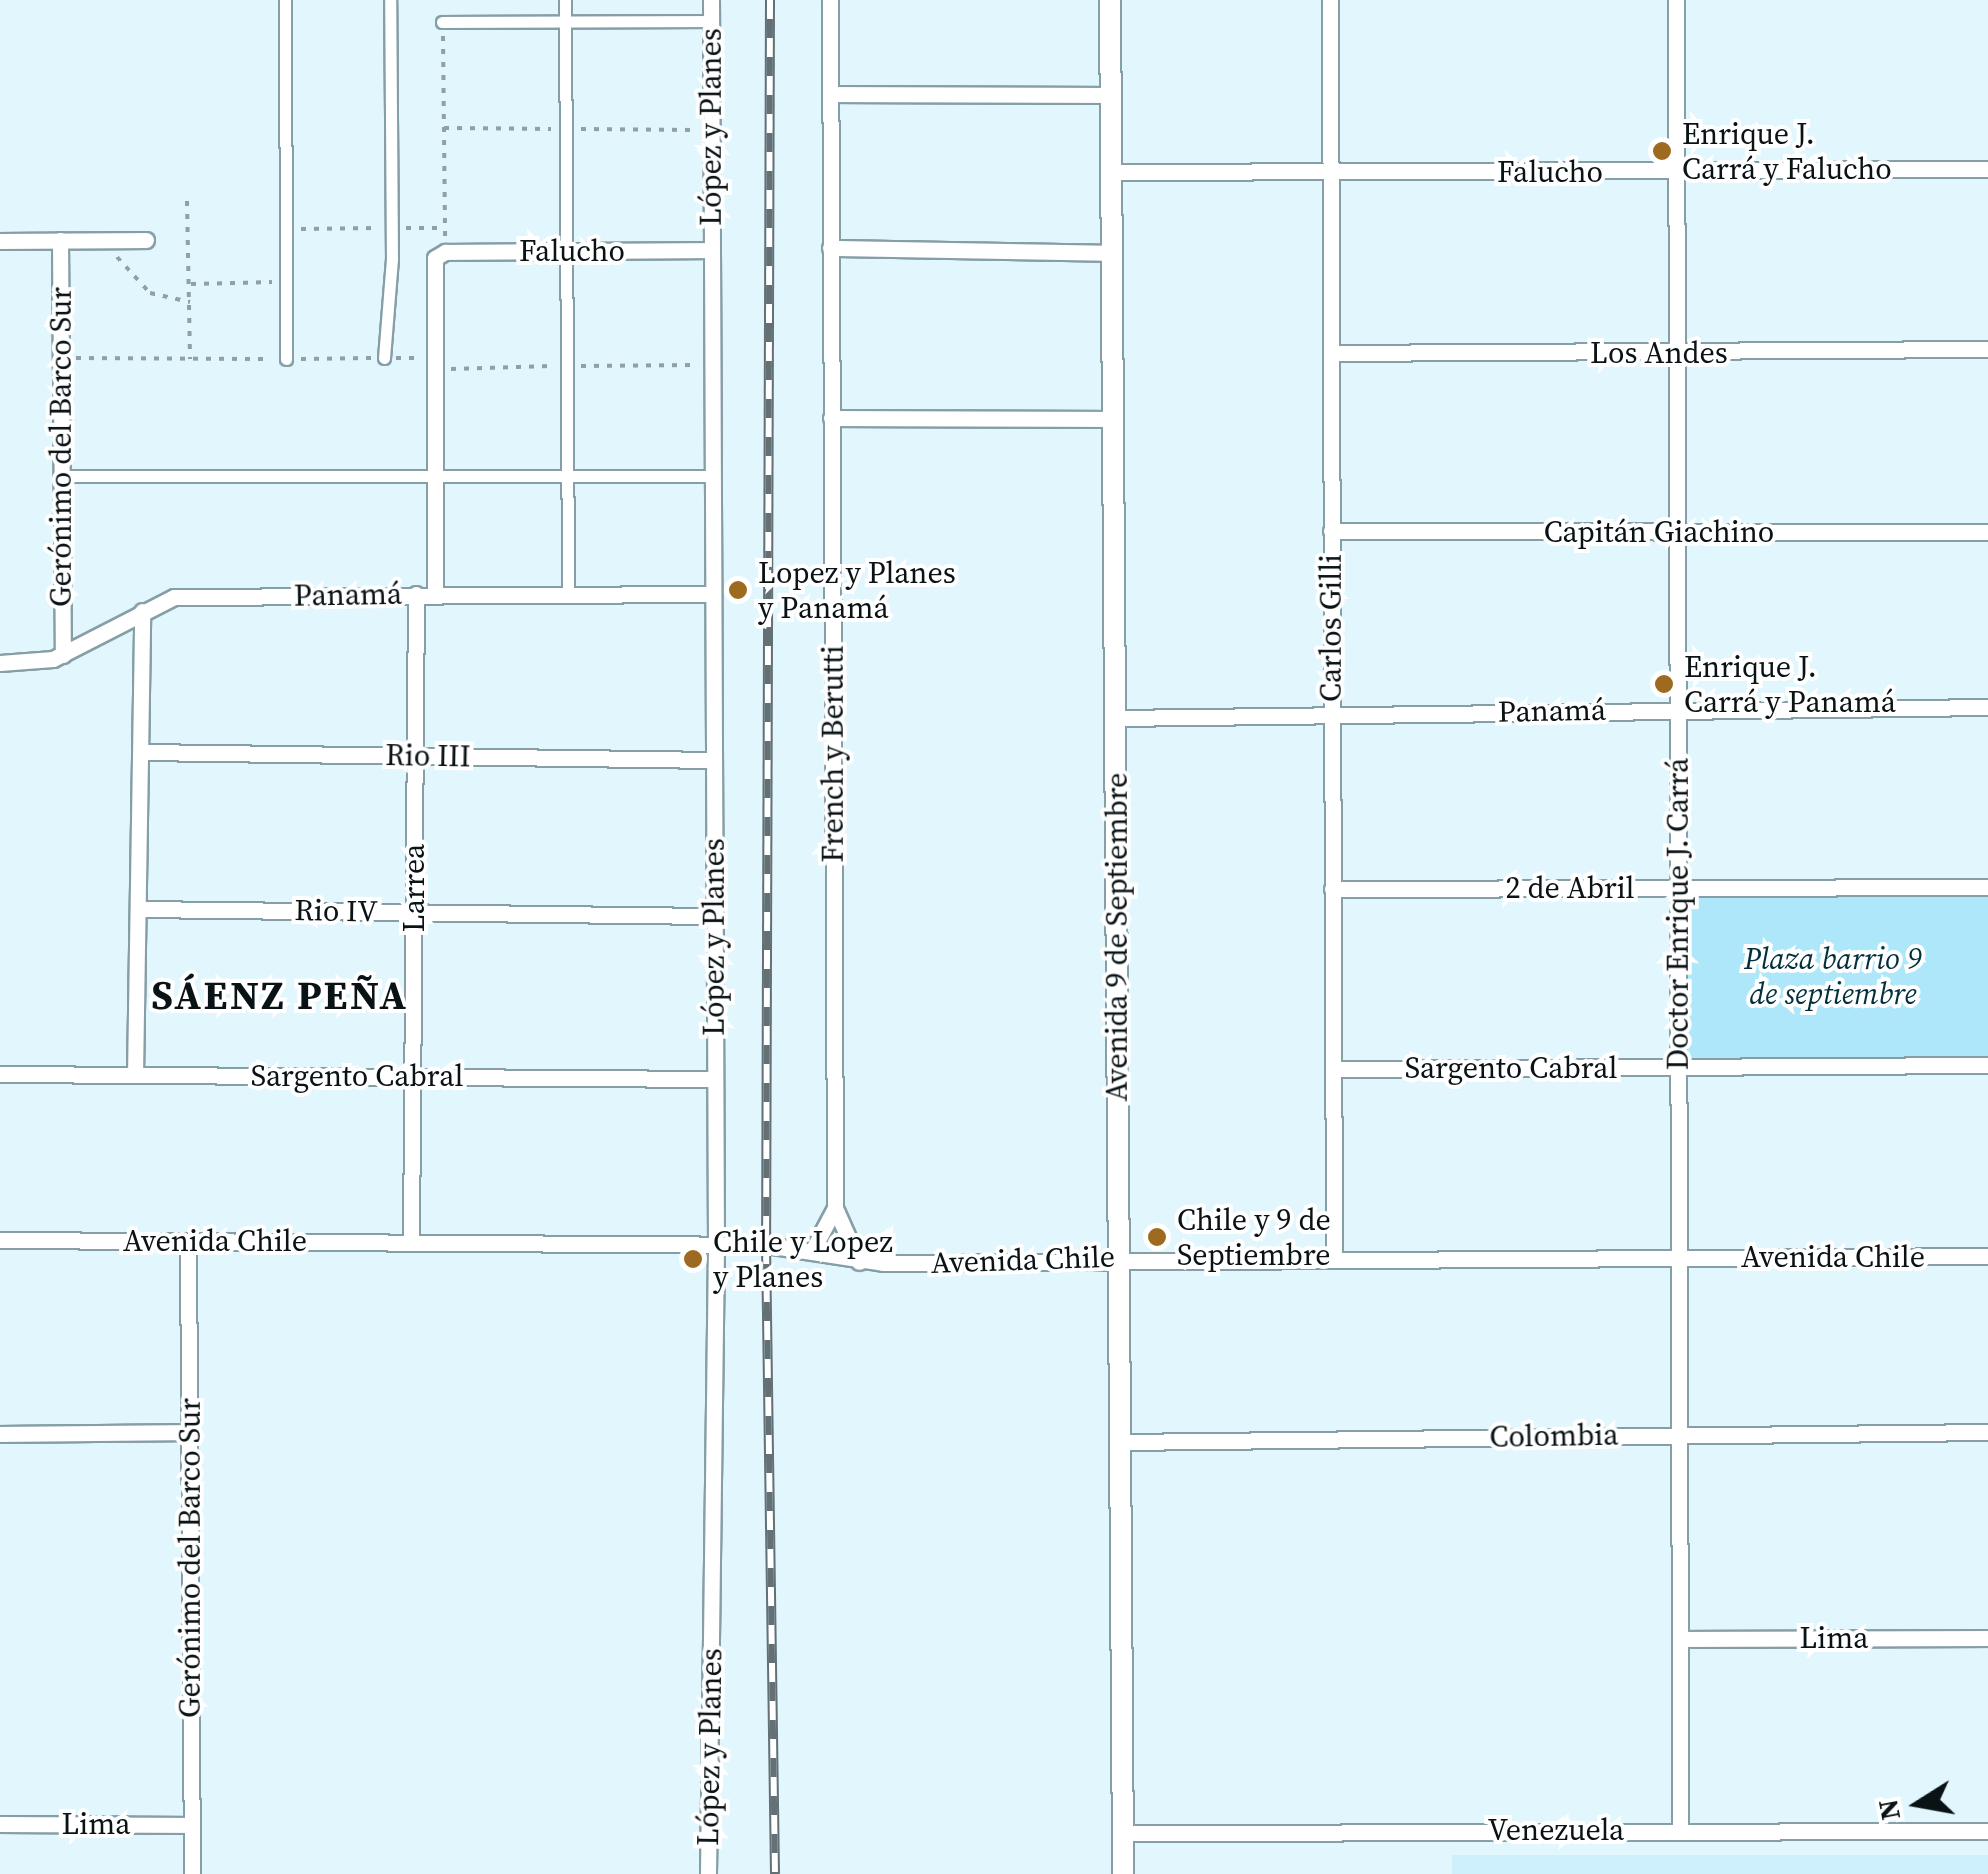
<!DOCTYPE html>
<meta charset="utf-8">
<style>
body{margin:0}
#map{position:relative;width:1988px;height:1874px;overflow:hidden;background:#e2f6fd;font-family:"Source Serif 4",serif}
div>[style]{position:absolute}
.built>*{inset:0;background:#cef0fc;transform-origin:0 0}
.green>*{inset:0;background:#aee7fa;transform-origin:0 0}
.path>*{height:4px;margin-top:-2px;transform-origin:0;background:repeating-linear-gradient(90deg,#90a0a6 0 5px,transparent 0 13px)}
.roads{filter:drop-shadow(2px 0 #869ea6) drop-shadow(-2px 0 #869ea6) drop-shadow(0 2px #869ea6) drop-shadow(0 -2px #869ea6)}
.pedestrian>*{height:11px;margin:-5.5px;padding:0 5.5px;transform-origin:5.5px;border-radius:5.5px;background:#fff}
.minor>*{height:15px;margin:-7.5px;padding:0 7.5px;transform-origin:7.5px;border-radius:7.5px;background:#fff}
.tertiary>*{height:20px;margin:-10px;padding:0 10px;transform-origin:10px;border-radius:10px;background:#fff}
.rail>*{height:10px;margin-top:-5px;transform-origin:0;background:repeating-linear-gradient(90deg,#fff 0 19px,#637075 0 38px);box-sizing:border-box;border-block:2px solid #637075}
.dots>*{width:28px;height:28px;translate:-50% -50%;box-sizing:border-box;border:5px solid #fff;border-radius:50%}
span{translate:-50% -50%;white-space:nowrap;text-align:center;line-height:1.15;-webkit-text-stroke:8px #fff;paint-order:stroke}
.street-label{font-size:30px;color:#091215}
.poi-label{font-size:30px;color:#091215}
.left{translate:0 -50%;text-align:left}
.park-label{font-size:30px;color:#002f3d;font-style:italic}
.district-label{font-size:40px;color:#091215;font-weight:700;letter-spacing:2.5px}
.north{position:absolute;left:1868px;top:1754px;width:100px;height:100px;-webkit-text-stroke:8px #fff;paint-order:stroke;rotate:259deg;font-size:28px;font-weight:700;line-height:40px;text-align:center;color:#091215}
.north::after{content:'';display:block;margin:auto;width:35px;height:45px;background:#091215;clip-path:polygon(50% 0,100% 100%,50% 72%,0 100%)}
</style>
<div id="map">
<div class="built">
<i style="left:1988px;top:1855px;width:19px;height:536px;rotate:90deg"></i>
</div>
<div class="green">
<i style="left:1988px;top:887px;width:178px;height:310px;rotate:90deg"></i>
</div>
<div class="path">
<i style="left:443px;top:36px;width:201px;rotate:89.4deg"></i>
<i style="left:444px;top:128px;width:107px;rotate:0.5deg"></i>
<i style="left:581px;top:129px;width:115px;rotate:0.5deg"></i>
<i style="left:187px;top:201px;width:158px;rotate:88.9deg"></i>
<i style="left:406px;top:228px;width:39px"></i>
<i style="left:301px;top:229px;width:75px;rotate:-0.8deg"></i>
<i style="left:117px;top:257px;width:49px;rotate:47.5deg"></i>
<i style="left:150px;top:293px;width:41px;rotate:12.7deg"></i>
<i style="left:191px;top:284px;width:81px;rotate:-1.4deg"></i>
<i style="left:76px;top:358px;width:195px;rotate:0.3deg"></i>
<i style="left:396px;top:358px;width:20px"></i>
<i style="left:301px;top:359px;width:70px;rotate:-0.8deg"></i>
<i style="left:581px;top:366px;width:115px;rotate:-0.5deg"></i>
<i style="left:451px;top:369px;width:100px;rotate:-1.7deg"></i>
</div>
<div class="roads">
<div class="pedestrian">
<i style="left:285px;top:0;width:359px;rotate:89.8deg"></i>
<i style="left:565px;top:0;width:593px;rotate:89.71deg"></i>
<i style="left:442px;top:22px;width:269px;rotate:-0.2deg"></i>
<i style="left:384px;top:358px;width:99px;rotate:-85.4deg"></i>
<i style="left:392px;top:259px;width:259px;rotate:-90.4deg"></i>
<i style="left:62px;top:476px;width:650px"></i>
</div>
<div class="minor">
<i style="left:830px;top:0;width:1208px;rotate:89.76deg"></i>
<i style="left:835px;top:1208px;width:59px;rotate:66deg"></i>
<i style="left:1330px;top:0;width:1257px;rotate:89.82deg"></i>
<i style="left:1676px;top:0;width:1829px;rotate:89.87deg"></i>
<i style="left:830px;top:94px;width:280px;rotate:0.2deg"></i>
<i style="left:1111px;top:172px;width:877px;rotate:-0.2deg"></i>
<i style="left:60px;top:240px;width:415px;rotate:89.6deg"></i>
<i style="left:0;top:241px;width:146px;rotate:-0.4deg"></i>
<i style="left:830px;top:248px;width:282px;rotate:1deg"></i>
<i style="left:1331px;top:353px;width:657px;rotate:-0.35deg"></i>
<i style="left:831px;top:418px;width:282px;rotate:0.2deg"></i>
<i style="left:1331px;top:531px;width:657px;rotate:0.09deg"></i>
<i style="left:435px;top:594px;width:336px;rotate:-90deg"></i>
<i style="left:435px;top:258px;width:12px;rotate:-31deg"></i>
<i style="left:445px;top:252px;width:266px;rotate:-0.4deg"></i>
<i style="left:0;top:663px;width:53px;rotate:-4.3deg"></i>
<i style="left:53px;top:659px;width:136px;rotate:-27.1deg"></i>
<i style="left:174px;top:597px;width:539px;rotate:-0.32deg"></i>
<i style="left:1115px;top:718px;width:873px;rotate:-0.72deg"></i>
<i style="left:142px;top:752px;width:572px;rotate:0.8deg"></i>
<i style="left:1332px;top:889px;width:656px;rotate:-0.17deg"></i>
<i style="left:139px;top:909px;width:575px;rotate:0.7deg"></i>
<i style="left:1333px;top:1069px;width:655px;rotate:-0.35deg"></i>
<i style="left:0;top:1074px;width:715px;rotate:0.4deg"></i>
<i style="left:135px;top:1075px;width:464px;rotate:-89.1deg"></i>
<i style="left:0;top:1240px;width:766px;rotate:0.37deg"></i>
<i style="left:766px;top:1245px;width:118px;rotate:8.7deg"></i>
<i style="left:883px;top:1263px;width:1105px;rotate:-0.36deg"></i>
<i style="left:188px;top:1241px;width:633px;rotate:89.64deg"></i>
<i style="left:411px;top:1241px;width:647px;rotate:-89.56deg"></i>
<i style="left:812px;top:1251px;width:49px;rotate:-61.9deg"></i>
<i style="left:0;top:1434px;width:189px;rotate:-0.6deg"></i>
<i style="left:1121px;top:1442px;width:867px;rotate:-0.66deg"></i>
<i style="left:1680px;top:1639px;width:308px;rotate:-0.2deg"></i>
<i style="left:0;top:1824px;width:191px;rotate:0.3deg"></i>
<i style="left:1124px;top:1833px;width:864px;rotate:-0.13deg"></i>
<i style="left:708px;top:1874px;width:629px;rotate:-89.27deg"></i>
<i style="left:716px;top:1245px;width:1245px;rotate:-90.23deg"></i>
</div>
<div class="tertiary">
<i style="left:1110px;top:0;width:1874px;rotate:89.6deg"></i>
</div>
</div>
<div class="rail">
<i style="left:770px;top:0;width:1245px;rotate:90.18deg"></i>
<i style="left:766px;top:1245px;width:629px;rotate:89.18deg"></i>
</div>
<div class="dots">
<i style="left:1662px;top:151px;background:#9d6a20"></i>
<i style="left:738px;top:590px;background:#9d6a20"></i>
<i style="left:1664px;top:684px;background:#9d6a20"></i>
<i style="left:1157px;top:1237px;background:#9d6a20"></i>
<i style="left:693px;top:1259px;background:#9d6a20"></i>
</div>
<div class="street-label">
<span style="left:711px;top:127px;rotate:-90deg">López y Planes</span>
<span style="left:1550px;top:172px">Falucho</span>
<span style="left:572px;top:251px">Falucho</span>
<span style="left:1659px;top:353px">Los Andes</span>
<span style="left:61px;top:447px;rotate:-90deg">Gerónimo del Barco Sur</span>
<span style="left:1659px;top:532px">Capitán Giachino</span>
<span style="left:348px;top:595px;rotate:-1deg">Panamá</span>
<span style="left:1331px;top:628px;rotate:-90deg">Carlos Gilli</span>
<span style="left:1552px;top:711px;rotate:-1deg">Panamá</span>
<span style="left:833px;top:754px;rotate:-90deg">French y Berutti</span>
<span style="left:428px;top:756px;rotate:1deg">Rio III</span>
<span style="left:414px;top:888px;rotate:-90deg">Larrea</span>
<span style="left:1570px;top:888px">2 de Abril</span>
<span style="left:336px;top:911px;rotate:1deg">Rio IV</span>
<span style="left:1678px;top:914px;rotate:-90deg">Doctor Enrique J. Carrá</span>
<span style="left:714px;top:937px;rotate:-90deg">López y Planes</span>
<span style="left:1117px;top:937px;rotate:-90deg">Avenida 9 de Septiembre</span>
<span style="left:1511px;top:1068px">Sargento Cabral</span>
<span style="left:357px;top:1076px">Sargento Cabral</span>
<span style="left:215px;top:1241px">Avenida Chile</span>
<span style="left:1833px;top:1257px">Avenida Chile</span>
<span style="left:1023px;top:1260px;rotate:-2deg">Avenida Chile</span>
<span style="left:1554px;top:1436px;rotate:-1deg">Colombia</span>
<span style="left:190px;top:1558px;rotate:-90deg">Gerónimo del Barco Sur</span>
<span style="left:1834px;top:1638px">Lima</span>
<span style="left:710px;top:1747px;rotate:-89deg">López y Planes</span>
<span style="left:96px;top:1824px">Lima</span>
<span style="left:1556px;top:1830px">Venezuela</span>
</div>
<div class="poi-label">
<span class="left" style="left:1682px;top:151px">Enrique J.<br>Carrá y Falucho</span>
<span class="left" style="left:758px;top:590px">Lopez y Planes<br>y Panamá</span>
<span class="left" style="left:1684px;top:684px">Enrique J.<br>Carrá y Panamá</span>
<span class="left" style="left:1177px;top:1237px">Chile y 9 de<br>Septiembre</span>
<span class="left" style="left:713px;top:1259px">Chile y Lopez<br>y Planes</span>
</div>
<div class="park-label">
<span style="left:1833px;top:976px">Plaza barrio 9<br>de septiembre</span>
</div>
<div class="district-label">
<span style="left:280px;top:995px">SÁENZ PEÑA</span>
</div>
<div class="north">N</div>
</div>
